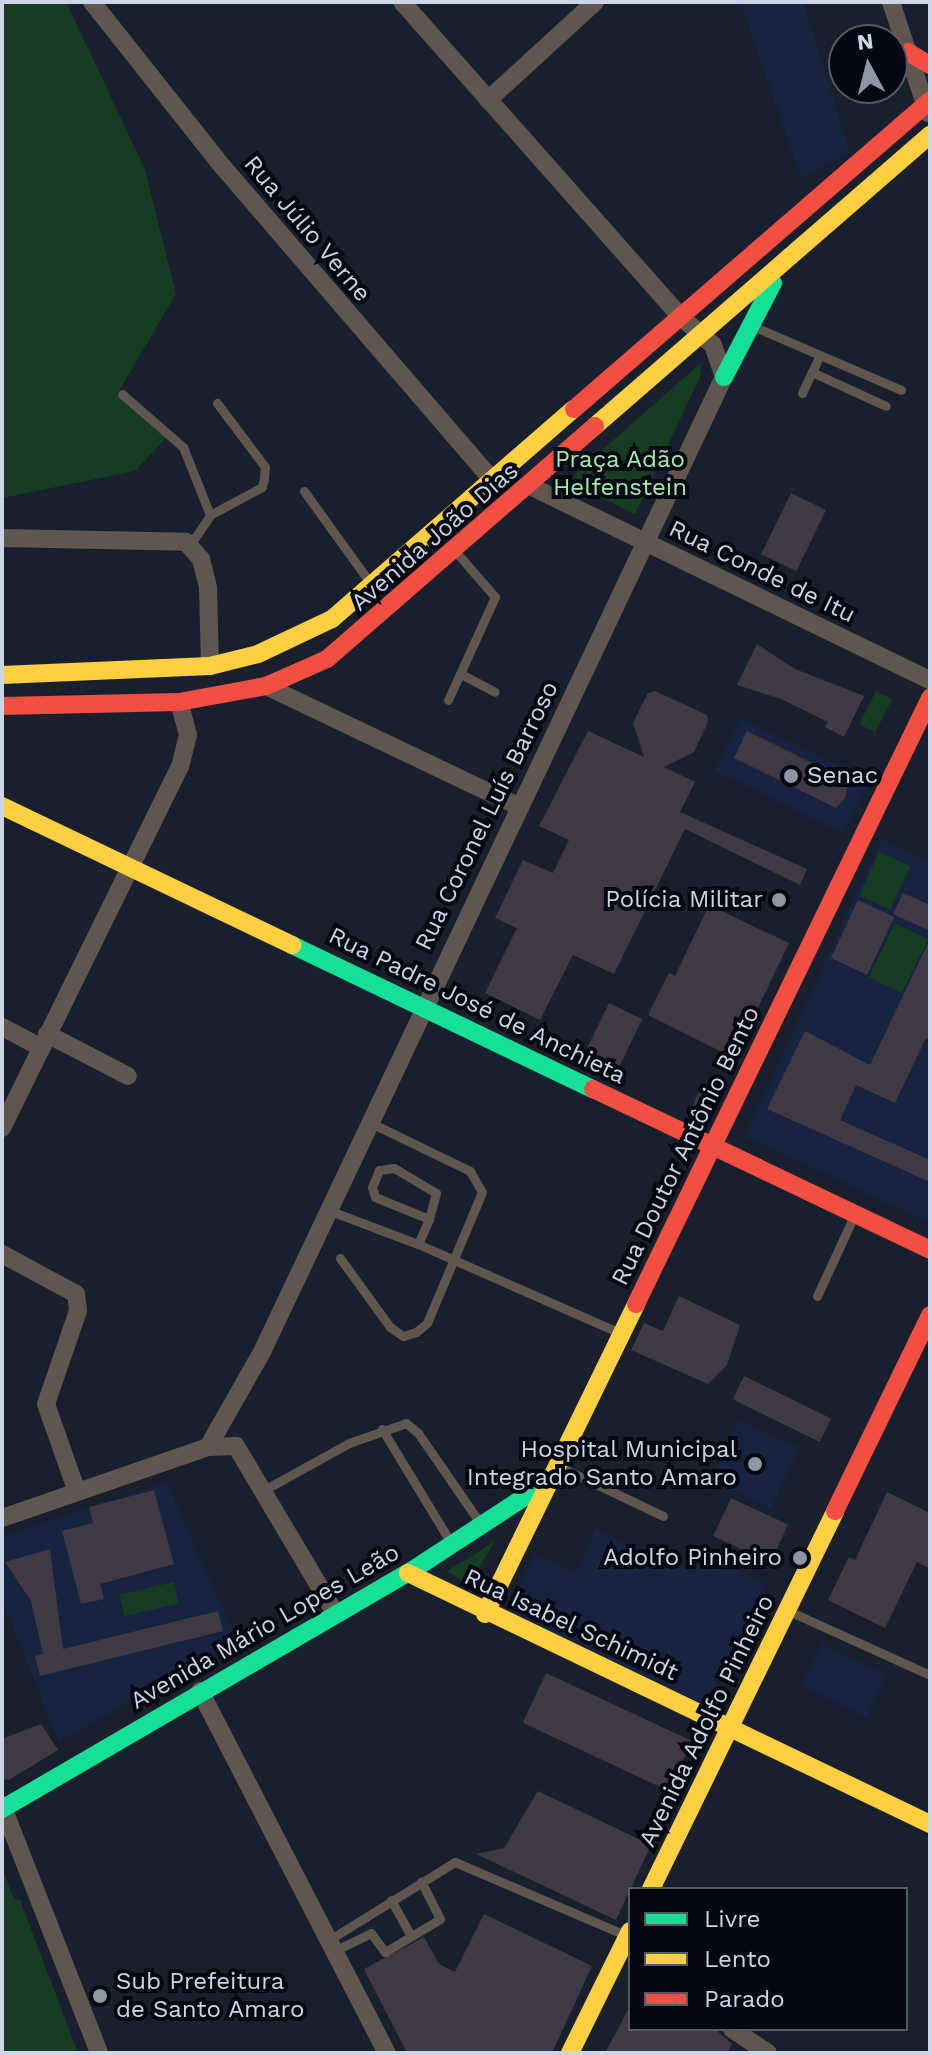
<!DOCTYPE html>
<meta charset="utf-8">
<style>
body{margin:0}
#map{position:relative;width:932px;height:2055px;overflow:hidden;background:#19202d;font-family:"Work Sans",sans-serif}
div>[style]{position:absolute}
.built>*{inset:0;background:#16243f;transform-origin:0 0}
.green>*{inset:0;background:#163c22;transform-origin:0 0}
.building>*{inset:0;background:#3e3944;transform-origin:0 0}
.lane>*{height:9px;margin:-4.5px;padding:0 4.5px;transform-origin:4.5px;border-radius:4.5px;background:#5f564f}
.street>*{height:18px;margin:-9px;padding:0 9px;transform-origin:9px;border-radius:9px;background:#5f564f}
.fast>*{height:18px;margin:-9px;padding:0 9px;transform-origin:9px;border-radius:9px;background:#16e098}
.slow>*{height:18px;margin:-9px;padding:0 9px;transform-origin:9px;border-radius:9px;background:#ffcf43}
.jam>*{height:18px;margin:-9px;padding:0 9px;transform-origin:9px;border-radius:9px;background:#f24e42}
.dots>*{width:22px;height:22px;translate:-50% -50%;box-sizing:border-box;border:4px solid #040812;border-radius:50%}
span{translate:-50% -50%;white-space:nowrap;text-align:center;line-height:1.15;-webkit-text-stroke:8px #040812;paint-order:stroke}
.street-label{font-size:24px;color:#cbd5e5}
.park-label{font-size:24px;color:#a4eab0}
.poi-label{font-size:24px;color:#cbd5e5}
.left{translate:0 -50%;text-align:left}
.right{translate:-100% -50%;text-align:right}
.frame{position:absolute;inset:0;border:4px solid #cbd5e5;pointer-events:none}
.legend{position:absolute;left:628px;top:1887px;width:280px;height:144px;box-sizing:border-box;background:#040812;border:2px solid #545a66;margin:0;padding:10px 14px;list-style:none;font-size:24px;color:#cbd5e5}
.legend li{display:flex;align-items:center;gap:16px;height:40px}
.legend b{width:40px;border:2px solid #545a66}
.north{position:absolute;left:828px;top:24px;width:80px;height:80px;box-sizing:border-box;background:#040812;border:2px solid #545a66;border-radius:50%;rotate:353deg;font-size:22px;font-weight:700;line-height:32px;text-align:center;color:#cbd5e5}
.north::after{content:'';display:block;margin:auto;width:28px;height:36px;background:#8d96a5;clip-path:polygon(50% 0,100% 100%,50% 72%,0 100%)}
</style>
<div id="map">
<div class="built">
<i style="clip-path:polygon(741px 2px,803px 2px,850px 153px,801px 178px)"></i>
<i style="left:741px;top:718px;width:143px;height:59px;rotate:26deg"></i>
<i style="clip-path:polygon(882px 839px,930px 862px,930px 1223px,745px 1136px)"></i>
<i style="left:739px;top:1420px;width:66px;height:67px;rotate:25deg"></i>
<i style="clip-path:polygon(166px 1482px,237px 1641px,59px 1742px,2px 1599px,2px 1537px)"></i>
<i style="clip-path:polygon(596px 1529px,680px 1568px,693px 1548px,766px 1584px,705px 1705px,508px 1611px,535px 1554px,576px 1573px)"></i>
<i style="left:822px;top:1644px;width:72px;height:46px;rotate:26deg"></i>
</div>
<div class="green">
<i style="clip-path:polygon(2px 2px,66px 2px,144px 167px,176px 294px,117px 394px,167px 437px,135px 471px,2px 498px)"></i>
<i style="clip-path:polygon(702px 362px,700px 377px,635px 514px,574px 484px,575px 474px)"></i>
<i style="left:876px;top:691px;width:18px;height:37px;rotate:27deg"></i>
<i style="left:879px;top:852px;width:34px;height:48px;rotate:24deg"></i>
<i style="left:895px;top:923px;width:37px;height:60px;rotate:26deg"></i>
<i style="clip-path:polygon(495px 1541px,469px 1585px,447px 1571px,472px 1556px)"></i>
<i style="left:174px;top:1582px;width:22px;height:56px;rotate:77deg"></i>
<i style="clip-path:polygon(2px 1853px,4px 1873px,14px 1899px,20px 1900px,78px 2053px,2px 2053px)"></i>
</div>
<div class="building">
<i style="left:791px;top:493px;width:39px;height:68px;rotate:26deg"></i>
<i style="clip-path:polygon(757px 644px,795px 669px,864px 696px,844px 737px,825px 727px,828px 722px,781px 699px,737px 685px)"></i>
<i style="clip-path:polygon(655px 691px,707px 715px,708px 722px,694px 752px,664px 767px,695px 782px,680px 812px,807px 869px,800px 885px,685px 829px,614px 974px,573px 955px,540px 1020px,485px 993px,517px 928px,495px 918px,523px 860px,553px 873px,569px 840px,539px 826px,588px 731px,644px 757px,633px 723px,648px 693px)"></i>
<i style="clip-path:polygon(747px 731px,849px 781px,845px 798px,836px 808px,734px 758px)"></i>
<i style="clip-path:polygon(903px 893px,930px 905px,930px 931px,893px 914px)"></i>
<i style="left:858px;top:900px;width:40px;height:64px;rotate:25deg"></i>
<i style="clip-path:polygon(709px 905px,789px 943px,734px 1058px,648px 1015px,669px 973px,675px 976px)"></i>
<i style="clip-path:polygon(930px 939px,930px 1040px,926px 1038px,895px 1103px,856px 1085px,840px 1120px,930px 1160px,930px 1182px,767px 1109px,805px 1031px,870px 1065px)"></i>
<i style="left:609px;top:1003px;width:37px;height:57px;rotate:26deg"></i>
<i style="left:699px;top:1092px;width:17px;height:22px;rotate:25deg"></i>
<i style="clip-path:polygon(679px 1296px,740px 1325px,727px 1365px,708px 1384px,631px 1350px,644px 1323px,663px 1331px)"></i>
<i style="left:744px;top:1376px;width:97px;height:26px;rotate:26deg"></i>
<i style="clip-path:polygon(154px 1490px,174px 1564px,100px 1584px,104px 1599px,81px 1604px,62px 1531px,93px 1523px,89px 1507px)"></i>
<i style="clip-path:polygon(887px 1492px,930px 1513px,930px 1569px,917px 1562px,885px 1628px,828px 1600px,849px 1557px,855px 1560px)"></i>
<i style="left:731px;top:1498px;width:63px;height:42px;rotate:25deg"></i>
<i style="clip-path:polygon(50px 1549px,63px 1649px,218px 1611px,223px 1631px,40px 1676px,35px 1656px,43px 1654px,31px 1601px,5px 1562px)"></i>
<i style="left:546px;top:1673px;width:161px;height:55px;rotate:25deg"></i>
<i style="clip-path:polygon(41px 1724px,58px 1750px,9px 1780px,2px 1779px,2px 1739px)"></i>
<i style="clip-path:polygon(538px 1791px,651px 1845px,616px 1920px,476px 1854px,504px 1848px)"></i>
<i style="clip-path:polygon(484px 1914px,592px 1966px,552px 2053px,407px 2053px,364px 1969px,424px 1937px,439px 1964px,455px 1972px)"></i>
<i style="clip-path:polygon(630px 2006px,630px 2029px,715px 2029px,732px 2044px,727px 2053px,605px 2053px)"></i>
</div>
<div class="lane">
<i style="left:755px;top:327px;width:159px;rotate:23.3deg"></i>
<i style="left:820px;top:355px;width:19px;rotate:115deg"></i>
<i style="left:812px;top:372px;width:81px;rotate:24.7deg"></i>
<i style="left:802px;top:393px;width:23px;rotate:-65deg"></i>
<i style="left:122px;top:394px;width:81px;rotate:41deg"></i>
<i style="left:183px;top:447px;width:73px;rotate:68.3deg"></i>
<i style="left:304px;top:491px;width:111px;rotate:54.2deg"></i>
<i style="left:190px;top:545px;width:36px;rotate:-56deg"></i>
<i style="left:210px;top:515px;width:59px;rotate:-28.3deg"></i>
<i style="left:262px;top:487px;width:9px;rotate:-77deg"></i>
<i style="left:264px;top:478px;width:11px;rotate:-85deg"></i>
<i style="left:265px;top:467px;width:80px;rotate:-126.9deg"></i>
<i style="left:461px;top:674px;width:38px;rotate:28deg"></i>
<i style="left:448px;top:700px;width:113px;rotate:-65.5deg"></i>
<i style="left:495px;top:597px;width:60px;rotate:-130.9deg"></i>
<i style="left:328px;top:1210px;width:96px;rotate:20.7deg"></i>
<i style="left:418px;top:1244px;width:221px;rotate:23.8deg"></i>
<i style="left:418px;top:1244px;width:27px;rotate:-66deg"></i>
<i style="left:429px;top:1219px;width:27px;rotate:-75deg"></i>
<i style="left:436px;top:1193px;width:49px;rotate:-149.2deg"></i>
<i style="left:394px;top:1168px;width:15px;rotate:172deg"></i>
<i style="left:379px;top:1170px;width:18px;rotate:112deg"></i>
<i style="left:372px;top:1187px;width:10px;rotate:73deg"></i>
<i style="left:375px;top:1197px;width:58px;rotate:22.2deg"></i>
<i style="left:340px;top:1258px;width:85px;rotate:54.1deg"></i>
<i style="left:390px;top:1327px;width:16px;rotate:35deg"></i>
<i style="left:403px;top:1336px;width:14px;rotate:-17deg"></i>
<i style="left:416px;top:1332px;width:14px;rotate:-39deg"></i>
<i style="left:427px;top:1323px;width:142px;rotate:-67.2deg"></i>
<i style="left:482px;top:1192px;width:24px;rotate:-120deg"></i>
<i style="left:470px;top:1171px;width:112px;rotate:-154.1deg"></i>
<i style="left:817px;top:1296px;width:86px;rotate:-65.2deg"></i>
<i style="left:382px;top:1429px;width:133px;rotate:58.8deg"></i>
<i style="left:560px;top:1467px;width:114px;rotate:25.4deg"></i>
<i style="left:264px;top:1490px;width:97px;rotate:-28.9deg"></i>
<i style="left:349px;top:1443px;width:60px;rotate:-19.3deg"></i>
<i style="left:406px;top:1423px;width:16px;rotate:40deg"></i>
<i style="left:418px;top:1433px;width:109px;rotate:55.4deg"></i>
<i style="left:791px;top:1612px;width:153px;rotate:24.4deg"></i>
<i style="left:391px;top:1900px;width:41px;rotate:60.9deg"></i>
<i style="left:329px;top:1940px;width:148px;rotate:-31.8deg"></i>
<i style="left:455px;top:1862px;width:183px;rotate:23.2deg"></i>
<i style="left:334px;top:1951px;width:41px;rotate:-25.9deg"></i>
<i style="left:371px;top:1933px;width:24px;rotate:54deg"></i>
<i style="left:385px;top:1952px;width:64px;rotate:-31deg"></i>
<i style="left:440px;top:1919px;width:42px;rotate:-116.6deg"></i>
</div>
<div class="street">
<i style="left:92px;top:2px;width:211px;rotate:51.6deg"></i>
<i style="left:223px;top:167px;width:414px;rotate:49.3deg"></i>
<i style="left:891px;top:2px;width:117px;rotate:71.6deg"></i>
<i style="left:488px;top:100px;width:145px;rotate:-42.5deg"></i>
<i style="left:530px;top:486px;width:445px;rotate:25.9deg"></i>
<i style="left:2px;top:538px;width:184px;rotate:1.2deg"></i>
<i style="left:186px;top:542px;width:23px;rotate:49deg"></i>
<i style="left:201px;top:559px;width:30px;rotate:76deg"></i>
<i style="left:208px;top:588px;width:78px;rotate:88.5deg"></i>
<i style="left:266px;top:686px;width:279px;rotate:25.5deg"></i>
<i style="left:2px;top:1027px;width:43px;rotate:27.8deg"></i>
<i style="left:47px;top:1034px;width:91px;rotate:27.4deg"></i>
<i style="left:2px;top:1128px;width:402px;rotate:-63.8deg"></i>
<i style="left:180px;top:767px;width:33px;rotate:-76deg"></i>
<i style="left:188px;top:735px;width:34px;rotate:-105deg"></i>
<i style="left:2px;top:1254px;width:84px;rotate:28.4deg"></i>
<i style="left:76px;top:1294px;width:17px;rotate:83deg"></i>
<i style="left:78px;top:1311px;width:98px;rotate:109deg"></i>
<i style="left:46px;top:1404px;width:93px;rotate:70.6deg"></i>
<i style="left:208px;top:1447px;width:109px;rotate:-60.4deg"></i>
<i style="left:262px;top:1352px;width:1079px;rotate:-64.65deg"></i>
<i style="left:724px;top:377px;width:34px;rotate:-109deg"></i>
<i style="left:713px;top:345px;width:44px;rotate:-138.7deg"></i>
<i style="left:680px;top:316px;width:419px;rotate:-131.5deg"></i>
<i style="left:2px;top:1518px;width:218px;rotate:-19deg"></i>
<i style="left:208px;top:1447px;width:28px;rotate:-2deg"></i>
<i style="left:236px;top:1446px;width:194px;rotate:59.3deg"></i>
<i style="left:200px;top:1691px;width:407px;rotate:62.7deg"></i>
<i style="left:2px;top:1805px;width:266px;rotate:68.6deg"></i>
<i style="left:732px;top:2029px;width:43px;rotate:33.7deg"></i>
</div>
<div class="fast">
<i style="left:724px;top:377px;width:106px;rotate:-62.5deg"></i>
<i style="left:292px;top:945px;width:334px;rotate:25.6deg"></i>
<i style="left:2px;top:1809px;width:470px;rotate:-30.2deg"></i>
<i style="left:408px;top:1573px;width:168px;rotate:-33.1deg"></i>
</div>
<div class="slow">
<i style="left:595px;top:426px;width:444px;rotate:-41deg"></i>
<i style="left:2px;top:675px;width:208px;rotate:-2.5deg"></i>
<i style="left:210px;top:666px;width:49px;rotate:-14deg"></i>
<i style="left:258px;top:654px;width:82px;rotate:-25.3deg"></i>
<i style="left:332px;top:619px;width:320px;rotate:-41deg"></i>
<i style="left:2px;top:806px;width:322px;rotate:25.6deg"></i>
<i style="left:408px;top:1573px;width:579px;rotate:25.68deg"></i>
<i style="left:485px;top:1614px;width:345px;rotate:-64deg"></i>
<i style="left:651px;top:1889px;width:420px;rotate:-64deg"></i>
<i style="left:570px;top:2053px;width:136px;rotate:-63.8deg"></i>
</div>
<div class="jam">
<i style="left:908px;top:52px;width:26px;rotate:31deg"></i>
<i style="left:574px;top:409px;width:471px;rotate:-40.9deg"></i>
<i style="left:2px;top:706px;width:177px;rotate:-1.3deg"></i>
<i style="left:179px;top:702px;width:88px;rotate:-10.4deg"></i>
<i style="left:266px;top:686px;width:67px;rotate:-23.9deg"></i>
<i style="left:327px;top:659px;width:355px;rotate:-41deg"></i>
<i style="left:593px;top:1089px;width:373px;rotate:25.5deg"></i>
<i style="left:636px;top:1304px;width:674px;rotate:-64.12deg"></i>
<i style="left:835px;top:1511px;width:218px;rotate:-64.1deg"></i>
</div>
<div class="dots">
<i style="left:791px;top:776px;background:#8d96a5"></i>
<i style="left:779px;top:900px;background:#8d96a5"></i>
<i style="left:755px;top:1464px;background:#8d96a5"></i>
<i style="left:800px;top:1558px;background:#8d96a5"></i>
<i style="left:100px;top:1996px;background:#8d96a5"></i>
</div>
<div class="street-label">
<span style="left:307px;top:229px;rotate:50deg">Rua Júlio Verne</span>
<span style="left:435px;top:537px;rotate:-41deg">Avenida João Dias</span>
<span style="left:762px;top:572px;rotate:26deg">Rua Conde de Itu</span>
<span style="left:487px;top:816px;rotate:-64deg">Rua Coronel Luís Barroso</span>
<span style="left:477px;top:1006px;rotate:26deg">Rua Padre José de Anchieta</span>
<span style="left:686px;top:1146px;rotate:-64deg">Rua Doutor Antônio Bento</span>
<span style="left:571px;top:1625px;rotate:25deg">Rua Isabel Schimidt</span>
<span style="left:265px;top:1627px;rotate:-30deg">Avenida Mário Lopes Leão</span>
<span style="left:707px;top:1721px;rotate:-64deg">Avenida Adolfo Pinheiro</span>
</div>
<div class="park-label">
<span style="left:620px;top:474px">Praça Adão<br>Helfenstein</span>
</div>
<div class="poi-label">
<span class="left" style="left:807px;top:776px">Senac</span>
<span class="right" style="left:763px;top:900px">Polícia Militar</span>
<span class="right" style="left:737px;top:1464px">Hospital Municipal<br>Integrado Santo Amaro</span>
<span class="right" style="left:782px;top:1558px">Adolfo Pinheiro</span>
<span class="left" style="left:116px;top:1996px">Sub Prefeitura<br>de Santo Amaro</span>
</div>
<div class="frame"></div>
<ul class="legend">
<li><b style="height:10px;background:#16e098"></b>Livre</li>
<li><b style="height:10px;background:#ffcf43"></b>Lento</li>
<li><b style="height:10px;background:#f24e42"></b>Parado</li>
</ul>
<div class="north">N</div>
</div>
